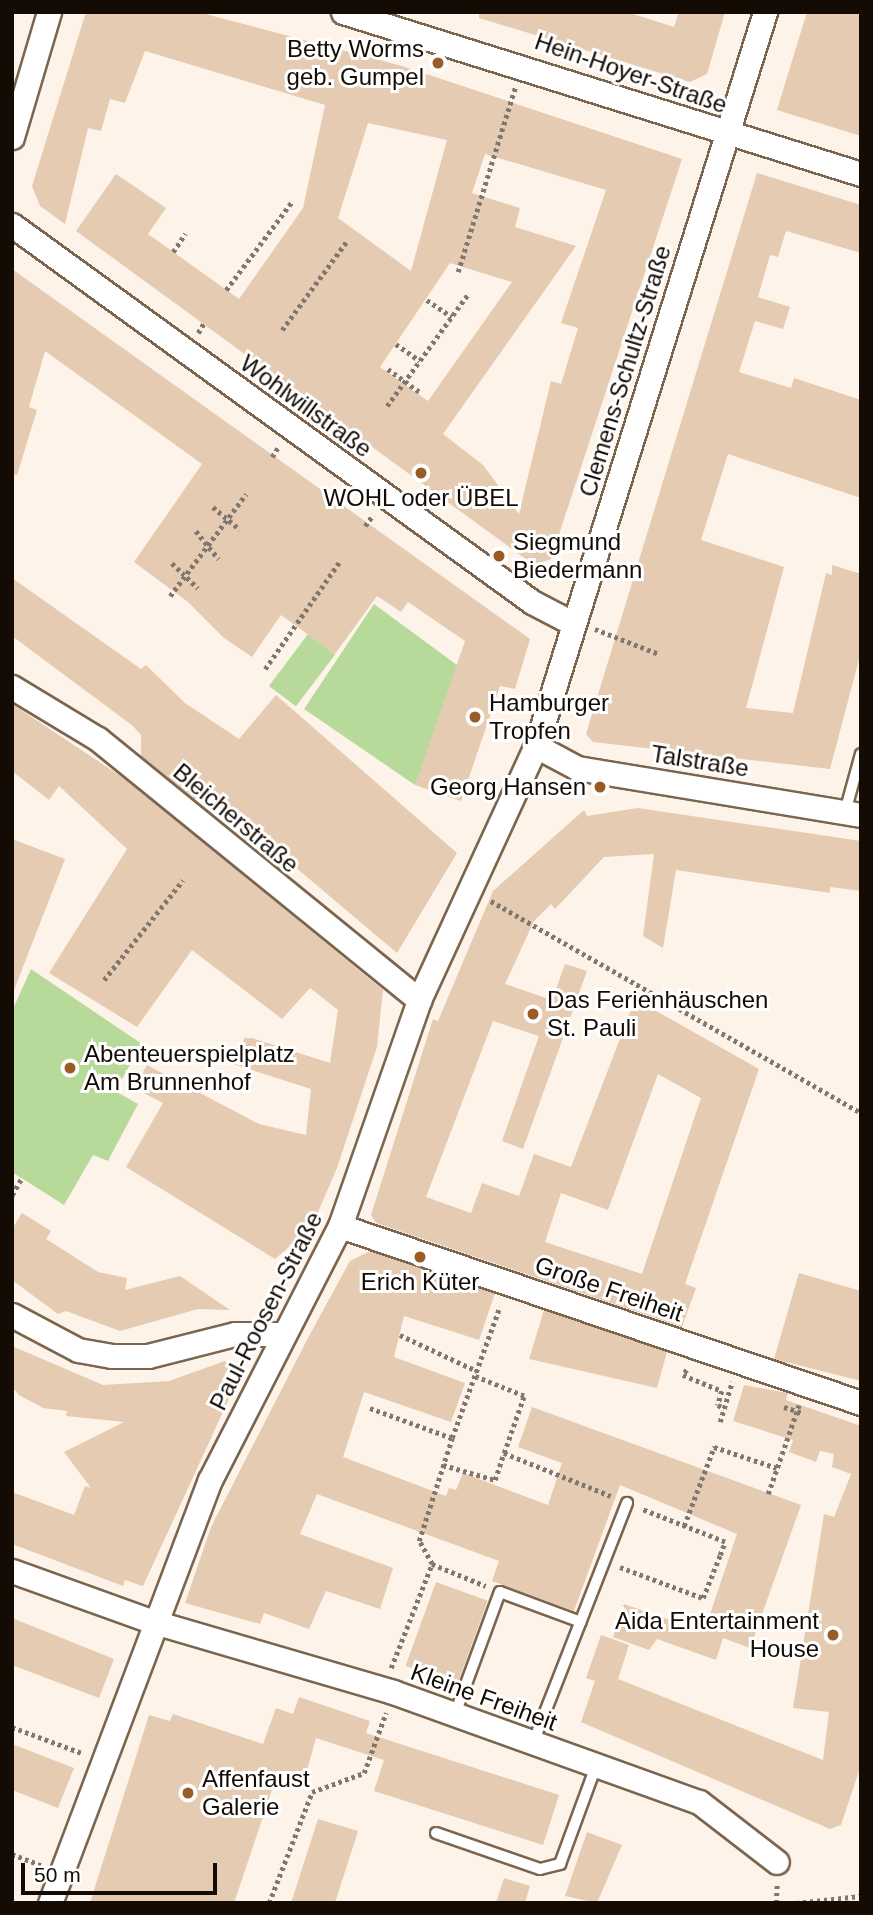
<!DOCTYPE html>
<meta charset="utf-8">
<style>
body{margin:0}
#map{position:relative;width:873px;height:1915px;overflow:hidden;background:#fdf3e9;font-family:Helvetica,sans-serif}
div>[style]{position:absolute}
.green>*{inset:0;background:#b7da9b;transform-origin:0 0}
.building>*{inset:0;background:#e4cbb2;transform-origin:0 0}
.path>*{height:4.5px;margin-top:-2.25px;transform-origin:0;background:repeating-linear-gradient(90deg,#80776e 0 3.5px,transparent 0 7px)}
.roads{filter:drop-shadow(2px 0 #7b654f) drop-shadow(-2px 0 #7b654f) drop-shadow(0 2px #7b654f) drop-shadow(0 -2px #7b654f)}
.lane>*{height:10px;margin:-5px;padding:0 5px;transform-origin:5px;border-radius:5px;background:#fff}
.street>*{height:23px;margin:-11.5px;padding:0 11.5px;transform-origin:11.5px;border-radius:11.5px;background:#fff}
.dots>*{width:19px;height:19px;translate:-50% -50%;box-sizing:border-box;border:4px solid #fff;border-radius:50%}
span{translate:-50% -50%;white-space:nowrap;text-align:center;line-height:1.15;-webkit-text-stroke:6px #fff;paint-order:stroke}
.poi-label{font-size:24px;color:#140c04}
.right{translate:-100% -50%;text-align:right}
.left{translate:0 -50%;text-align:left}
.street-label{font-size:24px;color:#140c04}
.frame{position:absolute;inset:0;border:14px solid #140c04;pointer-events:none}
.scale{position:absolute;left:21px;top:1863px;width:196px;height:32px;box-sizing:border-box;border:4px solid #140c04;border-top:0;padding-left:9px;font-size:21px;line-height:24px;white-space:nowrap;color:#140c04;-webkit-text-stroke:5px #fff;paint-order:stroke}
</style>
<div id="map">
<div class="green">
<i style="clip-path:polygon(374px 604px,461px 668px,415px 785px,304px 709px)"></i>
<i style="left:308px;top:634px;width:34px;height:65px;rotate:37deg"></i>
<i style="clip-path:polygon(31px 969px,142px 1044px,115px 1091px,138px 1104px,108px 1161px,93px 1155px,64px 1205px,12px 1172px,12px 1011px)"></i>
</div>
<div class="building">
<i style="clip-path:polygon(evenodd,86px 12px,198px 12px,402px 66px,682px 159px,551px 559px,534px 565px,76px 231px,116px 174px,166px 208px,148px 234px,239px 299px,303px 208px,325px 105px,145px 51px,125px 103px,110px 99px,101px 131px,88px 128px,65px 224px,40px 206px,32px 186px,86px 12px,368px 123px,447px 140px,411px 271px,338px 218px,368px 123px,86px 12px,485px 154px,606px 190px,561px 323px,578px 328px,561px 384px,551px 381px,519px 514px,483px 465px,443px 434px,576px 246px,515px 227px,520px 208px,472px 193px,485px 154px,86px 12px,450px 263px,512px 282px,428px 401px,380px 367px,450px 263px)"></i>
<i style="clip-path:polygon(479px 12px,627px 12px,674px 27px,679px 12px,725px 12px,707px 74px,690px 82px,479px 18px)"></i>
<i style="clip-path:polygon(807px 12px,861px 12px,861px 136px,777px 110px)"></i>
<i style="clip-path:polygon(757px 173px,861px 205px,861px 253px,786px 231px,778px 257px,770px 255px,758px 297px,790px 307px,783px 329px,755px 321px,739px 372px,791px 388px,794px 378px,861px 400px,861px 498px,728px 454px,701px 540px,784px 567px,746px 708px,793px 713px,826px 573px,832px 575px,832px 565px,861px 574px,861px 652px,830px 769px,593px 742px,586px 734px)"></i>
<i style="clip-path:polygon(12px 269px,530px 639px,515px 689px,500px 686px,461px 801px,415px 785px,465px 641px,408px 602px,401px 612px,377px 596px,335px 654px,281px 615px,252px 657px,224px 638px,188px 602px,134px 562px,202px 464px,45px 351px,29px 407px,37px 410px,17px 475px,12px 474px)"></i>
<i style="clip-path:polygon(12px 578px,141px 669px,146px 665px,185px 703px,239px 739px,276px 695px,457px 853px,397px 953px,204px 790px,195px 800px,141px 756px,141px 735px,133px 726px,12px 636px)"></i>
<i style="clip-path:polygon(12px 704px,128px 781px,383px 990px,377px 1047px,337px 1168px,311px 1228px,275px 1259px,126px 1167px,163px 1103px,134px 1088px,147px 1065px,259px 1124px,306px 1135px,311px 1089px,230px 1063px,245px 1038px,252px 1038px,330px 1063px,338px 1010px,310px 988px,282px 1019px,192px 950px,137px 1027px,49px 973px,127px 849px,59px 786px,49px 800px,12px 771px)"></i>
<i style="clip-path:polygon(evenodd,638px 808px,861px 841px,861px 891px,830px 887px,830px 893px,676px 870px,663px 948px,643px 936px,654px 854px,604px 857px,555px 909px,551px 904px,534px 921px,505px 984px,552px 1000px,565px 964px,587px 971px,523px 1149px,502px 1141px,539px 1036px,493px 1021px,426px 1197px,471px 1213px,482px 1183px,519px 1196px,534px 1154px,571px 1167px,635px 999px,759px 1069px,685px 1284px,696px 1288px,682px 1327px,376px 1223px,371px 1215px,433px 1019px,438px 1021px,493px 891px,584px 810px,587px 816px,638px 808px,658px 1074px,701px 1098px,642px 1274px,545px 1242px,561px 1193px,608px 1210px,658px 1074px)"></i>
<i style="clip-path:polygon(12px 839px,65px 859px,14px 990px,12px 990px)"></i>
<i style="clip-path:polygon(22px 1213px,51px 1231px,46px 1239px,98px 1272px,127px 1278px,125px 1290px,180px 1276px,230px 1310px,198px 1309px,120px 1331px,66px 1311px,58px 1314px,12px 1280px,12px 1229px)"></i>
<i style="clip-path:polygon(370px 1251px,495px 1293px,479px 1340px,404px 1316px,394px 1357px,465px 1383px,451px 1422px,364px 1392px,343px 1457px,446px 1496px,449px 1488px,456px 1490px,463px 1473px,548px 1505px,562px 1463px,518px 1447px,532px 1407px,801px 1505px,750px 1648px,723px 1638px,716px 1660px,657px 1639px,649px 1650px,613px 1637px,624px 1604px,704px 1632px,737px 1534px,620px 1485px,574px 1611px,492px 1581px,499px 1561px,317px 1494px,300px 1534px,393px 1568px,380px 1609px,326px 1591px,309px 1629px,264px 1613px,260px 1624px,185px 1603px,211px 1527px,308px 1338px,350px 1261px)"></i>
<i style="clip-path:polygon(799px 1273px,861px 1291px,861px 1381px,774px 1359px)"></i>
<i style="clip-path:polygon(544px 1310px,667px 1352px,657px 1388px,529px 1359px)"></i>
<i style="clip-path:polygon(12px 1346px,103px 1385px,169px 1381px,225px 1361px,240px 1375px,143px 1586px,125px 1580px,123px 1586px,12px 1544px,12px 1492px,74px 1515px,85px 1486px,91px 1488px,64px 1452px,124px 1422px,66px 1416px,67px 1411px,43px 1408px,19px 1395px,12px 1387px)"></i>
<i style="clip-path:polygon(744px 1385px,788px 1393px,786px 1400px,861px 1426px,861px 1765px,841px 1825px,830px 1829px,581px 1722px,595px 1681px,586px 1678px,601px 1635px,629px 1645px,618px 1679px,823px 1760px,829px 1712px,793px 1708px,824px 1514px,834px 1517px,851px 1474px,832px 1467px,834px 1454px,820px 1451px,816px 1462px,789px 1452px,793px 1440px,733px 1421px)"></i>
<i style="left:436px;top:1582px;width:55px;height:89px;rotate:20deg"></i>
<i style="clip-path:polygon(12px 1618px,114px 1659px,99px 1698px,12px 1665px)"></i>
<i style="clip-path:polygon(299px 1697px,370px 1721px,366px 1733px,559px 1795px,543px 1845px,374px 1791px,384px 1760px,316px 1738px,304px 1781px,278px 1772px,234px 1903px,90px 1903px,149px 1715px,170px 1721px,173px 1714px,263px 1744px,276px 1708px,293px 1714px)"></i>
<i style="clip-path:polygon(12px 1744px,74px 1768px,58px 1808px,12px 1790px)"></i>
<i style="clip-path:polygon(318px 1819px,358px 1831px,335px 1903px,291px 1903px)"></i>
<i style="clip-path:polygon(587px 1832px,622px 1845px,597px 1903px,565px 1896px)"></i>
<i style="clip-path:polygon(504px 1878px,530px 1886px,525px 1903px,496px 1903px)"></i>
</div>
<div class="path">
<i style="left:173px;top:252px;width:22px;rotate:-56deg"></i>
<i style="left:458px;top:272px;width:193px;rotate:-72.8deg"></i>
<i style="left:226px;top:290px;width:109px;rotate:-53.2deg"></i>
<i style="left:427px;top:300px;width:30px;rotate:34deg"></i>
<i style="left:282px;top:330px;width:110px;rotate:-53.9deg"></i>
<i style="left:198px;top:333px;width:12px;rotate:-59deg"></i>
<i style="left:396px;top:344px;width:29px;rotate:35deg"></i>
<i style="left:388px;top:369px;width:41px;rotate:36deg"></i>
<i style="left:387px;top:406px;width:138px;rotate:-54.1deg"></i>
<i style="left:272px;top:457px;width:13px;rotate:-58deg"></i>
<i style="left:213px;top:507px;width:35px;rotate:40deg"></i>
<i style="left:365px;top:526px;width:14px;rotate:-54deg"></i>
<i style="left:196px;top:531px;width:36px;rotate:51deg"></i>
<i style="left:172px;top:563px;width:36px;rotate:44deg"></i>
<i style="left:170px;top:596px;width:127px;rotate:-53.3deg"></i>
<i style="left:595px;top:629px;width:69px;rotate:21.3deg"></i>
<i style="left:265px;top:669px;width:131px;rotate:-55.2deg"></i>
<i style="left:491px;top:901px;width:426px;rotate:29.8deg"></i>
<i style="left:104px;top:980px;width:127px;rotate:-51.7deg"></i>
<i style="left:12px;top:1195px;width:20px;rotate:-60deg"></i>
<i style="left:400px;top:1335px;width:85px;rotate:25.1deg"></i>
<i style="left:687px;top:1370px;width:6px;rotate:129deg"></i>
<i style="left:683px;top:1375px;width:42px;rotate:22.3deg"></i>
<i style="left:722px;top:1391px;width:15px;rotate:106deg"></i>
<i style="left:718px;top:1405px;width:7px;rotate:27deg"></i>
<i style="left:784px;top:1407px;width:20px;rotate:18deg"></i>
<i style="left:370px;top:1408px;width:87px;rotate:20.1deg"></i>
<i style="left:452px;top:1438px;width:140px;rotate:-70deg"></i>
<i style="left:720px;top:1422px;width:42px;rotate:-73.3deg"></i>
<i style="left:504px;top:1453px;width:115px;rotate:21.9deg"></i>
<i style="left:443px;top:1465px;width:54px;rotate:16.1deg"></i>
<i style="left:495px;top:1480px;width:28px;rotate:-72deg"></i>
<i style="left:504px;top:1453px;width:60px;rotate:-70.7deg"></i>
<i style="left:524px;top:1396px;width:54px;rotate:-158.2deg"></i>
<i style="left:768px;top:1494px;width:94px;rotate:-70.8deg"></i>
<i style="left:684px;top:1526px;width:85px;rotate:-69.2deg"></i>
<i style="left:714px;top:1447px;width:66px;rotate:18.4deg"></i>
<i style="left:432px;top:1564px;width:58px;rotate:22.2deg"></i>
<i style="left:620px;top:1567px;width:89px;rotate:20.5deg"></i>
<i style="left:703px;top:1598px;width:46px;rotate:-68.4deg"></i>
<i style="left:720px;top:1555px;width:14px;rotate:-69deg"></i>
<i style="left:725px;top:1542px;width:90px;rotate:-158.6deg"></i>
<i style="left:391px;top:1668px;width:112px;rotate:-68.5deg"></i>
<i style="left:432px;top:1564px;width:26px;rotate:-119deg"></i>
<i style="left:419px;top:1541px;width:108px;rotate:-72.2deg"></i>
<i style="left:12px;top:1727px;width:75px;rotate:20.4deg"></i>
<i style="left:12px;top:1854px;width:31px;rotate:21deg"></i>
<i style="left:269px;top:1903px;width:119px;rotate:-68.8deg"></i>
<i style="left:312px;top:1792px;width:55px;rotate:-20.1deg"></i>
<i style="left:364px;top:1773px;width:64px;rotate:-69.9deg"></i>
<i style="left:776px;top:1903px;width:20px;rotate:-87deg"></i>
<i style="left:796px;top:1903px;width:65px;rotate:-6.1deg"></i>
</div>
<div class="roads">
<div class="lane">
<i style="left:845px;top:812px;width:60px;rotate:-74.6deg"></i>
<i style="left:455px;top:1714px;width:130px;rotate:-69.8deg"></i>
<i style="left:500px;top:1592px;width:86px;rotate:20.3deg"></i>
<i style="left:533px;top:1743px;width:258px;rotate:-68.6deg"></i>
<i style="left:436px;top:1833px;width:110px;rotate:19.1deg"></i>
<i style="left:540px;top:1869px;width:21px;rotate:-14deg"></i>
<i style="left:560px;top:1864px;width:104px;rotate:-69.8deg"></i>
</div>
<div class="street">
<i style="left:343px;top:12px;width:543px;rotate:17.37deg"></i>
<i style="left:12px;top:137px;width:130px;rotate:-73.5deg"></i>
<i style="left:12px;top:225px;width:642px;rotate:35.94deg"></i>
<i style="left:532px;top:602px;width:47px;rotate:27.6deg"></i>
<i style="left:12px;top:687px;width:100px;rotate:31.2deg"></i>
<i style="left:98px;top:739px;width:414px;rotate:39.1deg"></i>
<i style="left:536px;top:746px;width:47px;rotate:28.2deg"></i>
<i style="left:577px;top:768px;width:288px;rotate:9.4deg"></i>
<i style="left:340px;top:1226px;width:550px;rotate:18.76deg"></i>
<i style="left:12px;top:1315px;width:75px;rotate:27.9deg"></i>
<i style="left:78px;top:1350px;width:35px;rotate:10deg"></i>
<i style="left:112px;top:1356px;width:36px"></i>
<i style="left:148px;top:1356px;width:90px;rotate:-14.2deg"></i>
<i style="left:235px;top:1334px;width:48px"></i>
<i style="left:12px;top:1571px;width:151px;rotate:19.8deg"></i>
<i style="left:154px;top:1622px;width:249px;rotate:16.3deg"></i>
<i style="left:393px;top:1692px;width:325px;rotate:19.8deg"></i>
<i style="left:699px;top:1802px;width:98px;rotate:37.6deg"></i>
<i style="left:50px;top:1903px;width:452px;rotate:-69.3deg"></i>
<i style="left:210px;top:1480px;width:285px;rotate:-62.9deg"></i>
<i style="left:340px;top:1226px;width:239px;rotate:-70.7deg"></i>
<i style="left:419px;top:1000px;width:280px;rotate:-65.3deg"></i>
<i style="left:536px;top:746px;width:769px;rotate:-72.67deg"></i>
</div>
</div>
<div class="dots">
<i style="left:438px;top:63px;background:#9b5b24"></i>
<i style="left:421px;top:473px;background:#9b5b24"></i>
<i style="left:499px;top:556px;background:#9b5b24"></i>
<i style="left:475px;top:717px;background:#9b5b24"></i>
<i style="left:600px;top:787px;background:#9b5b24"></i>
<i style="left:533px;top:1014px;background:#9b5b24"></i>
<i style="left:70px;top:1068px;background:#9b5b24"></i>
<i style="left:420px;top:1257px;background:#9b5b24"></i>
<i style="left:833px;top:1635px;background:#9b5b24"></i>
<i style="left:188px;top:1793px;background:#9b5b24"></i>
</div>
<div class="poi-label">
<span class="right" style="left:424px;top:63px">Betty Worms<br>geb. Gumpel</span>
<span style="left:421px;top:498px">WOHL oder ÜBEL</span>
<span class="left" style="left:513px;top:556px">Siegmund<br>Biedermann</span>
<span class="left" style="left:489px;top:717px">Hamburger<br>Tropfen</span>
<span class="right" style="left:586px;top:787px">Georg Hansen</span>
<span class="left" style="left:547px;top:1014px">Das Ferienhäuschen<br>St. Pauli</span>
<span class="left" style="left:84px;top:1068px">Abenteuerspielplatz<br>Am Brunnenhof</span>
<span style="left:420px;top:1282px">Erich Küter</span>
<span class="right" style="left:819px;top:1635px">Aida Entertainment<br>House</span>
<span class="left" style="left:202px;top:1793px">Affenfaust<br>Galerie</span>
</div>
<div class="street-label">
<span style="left:631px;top:73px;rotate:19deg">Hein-Hoyer-Straße</span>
<span style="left:625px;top:371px;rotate:-73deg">Clemens-Schultz-Straße</span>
<span style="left:306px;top:406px;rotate:36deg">Wohlwillstraße</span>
<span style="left:700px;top:761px;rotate:9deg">Talstraße</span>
<span style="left:236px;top:818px;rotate:40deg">Bleicherstraße</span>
<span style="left:609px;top:1289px;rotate:19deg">Große Freiheit</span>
<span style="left:266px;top:1311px;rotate:-63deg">Paul-Roosen-Straße</span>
<span style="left:484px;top:1697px;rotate:20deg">Kleine Freiheit</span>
</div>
<div class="frame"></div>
<div class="scale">50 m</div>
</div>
